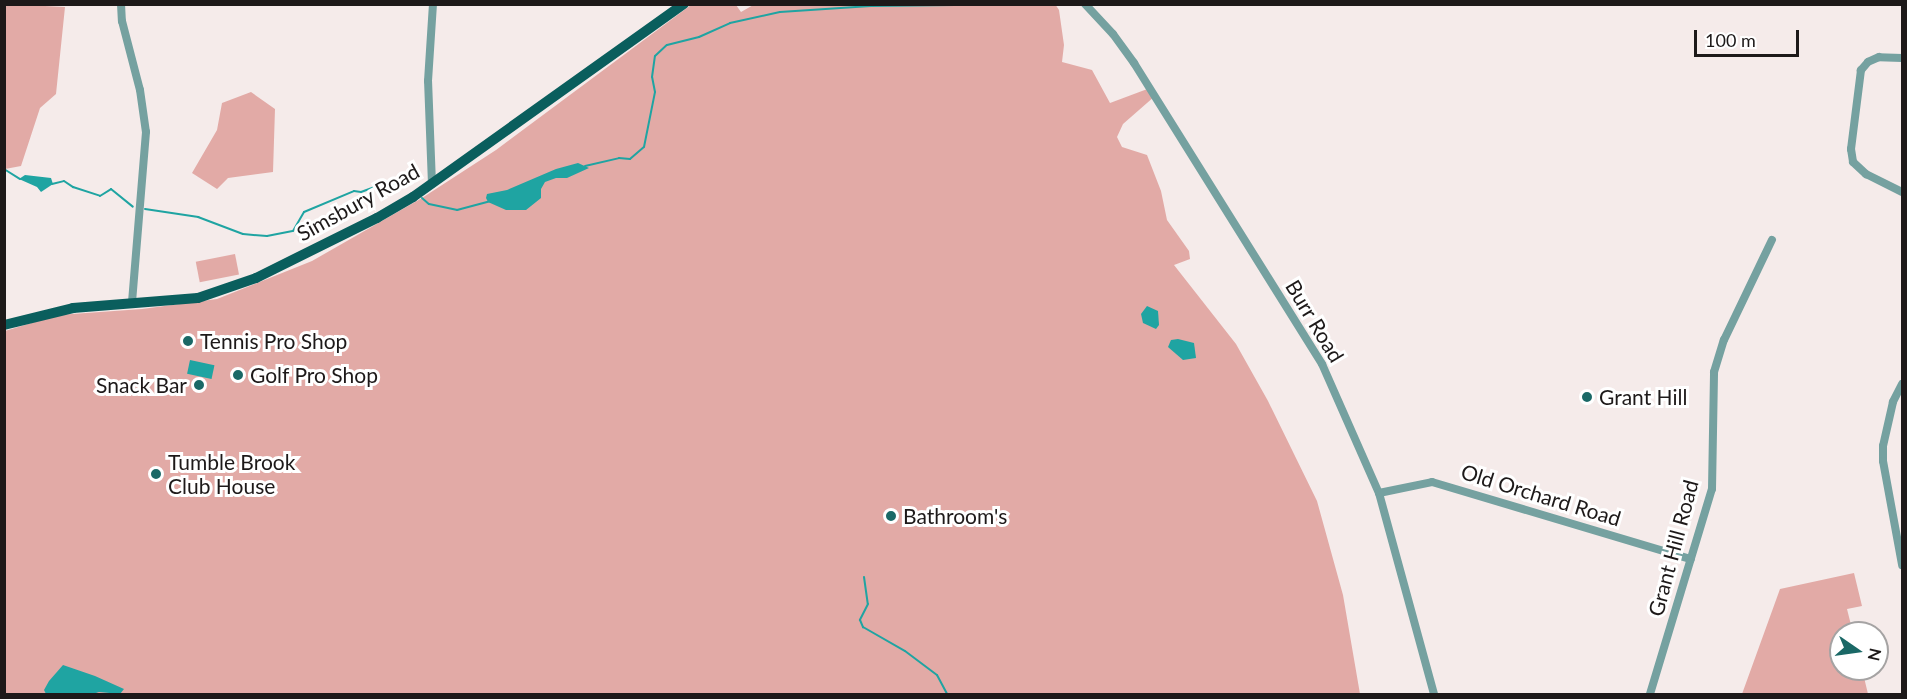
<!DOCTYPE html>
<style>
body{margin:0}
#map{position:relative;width:1907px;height:699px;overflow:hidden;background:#f5ebea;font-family:Lato,sans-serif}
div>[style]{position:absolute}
.green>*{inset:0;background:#e2aaa6;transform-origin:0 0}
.water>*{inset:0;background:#1fa4a2;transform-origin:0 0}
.stream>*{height:2px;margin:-1px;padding:0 1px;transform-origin:1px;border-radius:1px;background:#1fa4a2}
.minor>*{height:8px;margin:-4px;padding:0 4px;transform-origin:4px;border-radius:4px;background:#75a1a0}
.major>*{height:10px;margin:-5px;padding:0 5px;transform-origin:5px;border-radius:5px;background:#0a5e5d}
.dots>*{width:16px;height:16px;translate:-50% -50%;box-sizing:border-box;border:3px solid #fff;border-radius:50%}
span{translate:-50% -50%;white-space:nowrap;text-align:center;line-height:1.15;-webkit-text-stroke:6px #fff;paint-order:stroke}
.street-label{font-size:21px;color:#1d1919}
.poi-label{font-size:21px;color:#1d1919}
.left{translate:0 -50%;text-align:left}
.right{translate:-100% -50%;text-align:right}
.frame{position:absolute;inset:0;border:6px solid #1d1919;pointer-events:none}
.north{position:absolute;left:1829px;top:621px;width:60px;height:60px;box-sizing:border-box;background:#fff;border:2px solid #a5a3a3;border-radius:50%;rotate:103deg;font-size:16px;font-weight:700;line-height:24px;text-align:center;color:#1d1919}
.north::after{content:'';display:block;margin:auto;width:21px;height:27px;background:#1a6866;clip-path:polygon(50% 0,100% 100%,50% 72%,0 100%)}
.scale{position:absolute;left:1694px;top:30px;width:105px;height:27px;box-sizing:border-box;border:3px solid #1d1919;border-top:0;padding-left:8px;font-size:18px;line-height:21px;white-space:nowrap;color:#1d1919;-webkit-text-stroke:4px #fff;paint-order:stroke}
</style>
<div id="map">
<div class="green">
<i style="clip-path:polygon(5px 4px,65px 7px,56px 94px,40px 108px,21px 166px,5px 169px)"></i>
<i style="clip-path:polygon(755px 4px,1055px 4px,1059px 10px,1064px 45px,1062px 62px,1092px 70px,1110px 103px,1150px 88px,1155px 96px,1123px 124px,1117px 137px,1122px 147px,1147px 155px,1161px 191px,1167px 220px,1189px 251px,1190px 259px,1174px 265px,1236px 344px,1268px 401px,1317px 501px,1343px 595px,1360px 694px,5px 694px,5px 331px,58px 315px,142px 309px,217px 299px,312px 261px,422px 198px,496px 150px,691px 5px,736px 5px,741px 12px)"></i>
<i style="clip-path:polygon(251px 92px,275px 109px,273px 172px,228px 178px,217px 189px,192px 173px,217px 130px,222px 103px)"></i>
<i style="left:235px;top:254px;width:21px;height:40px;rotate:79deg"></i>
<i style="clip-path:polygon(1854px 573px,1862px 606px,1847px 609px,1853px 633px,1841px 633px,1841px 669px,1862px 669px,1868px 694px,1742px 694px,1780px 589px)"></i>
</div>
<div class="water">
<i style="clip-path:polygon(578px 163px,589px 168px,567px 178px,556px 178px,545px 182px,541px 189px,541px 198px,526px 210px,506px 210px,488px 202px,486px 198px,487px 194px,507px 190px,556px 169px)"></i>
<i style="clip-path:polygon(25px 175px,51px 178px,53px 184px,41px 192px,37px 187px,19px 179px)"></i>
<i style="clip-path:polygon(1147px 306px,1158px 311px,1159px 325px,1156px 329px,1143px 323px,1141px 314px)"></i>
<i style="clip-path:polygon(1178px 339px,1194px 343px,1196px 358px,1183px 360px,1168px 347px,1171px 340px)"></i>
<i style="left:190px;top:360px;width:25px;height:14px;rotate:12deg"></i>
<i style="clip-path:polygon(63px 665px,95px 676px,124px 689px,120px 694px,99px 692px,93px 694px,46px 694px,44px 690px,49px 681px)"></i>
</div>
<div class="stream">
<i style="left:585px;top:166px;width:35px;rotate:-13deg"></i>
<i style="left:619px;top:158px;width:11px;rotate:5deg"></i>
<i style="left:630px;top:159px;width:18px;rotate:-41deg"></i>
<i style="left:644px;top:147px;width:56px;rotate:-78.7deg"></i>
<i style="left:655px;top:92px;width:15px;rotate:-101deg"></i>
<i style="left:652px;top:77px;width:21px;rotate:-82deg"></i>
<i style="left:655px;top:56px;width:16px;rotate:-43deg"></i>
<i style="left:667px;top:45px;width:33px;rotate:-14deg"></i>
<i style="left:699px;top:37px;width:34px;rotate:-24deg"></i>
<i style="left:730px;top:23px;width:51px;rotate:-12.4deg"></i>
<i style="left:780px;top:12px;width:91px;rotate:-3.8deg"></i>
<i style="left:871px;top:6px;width:155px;rotate:-0.7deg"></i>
<i style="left:4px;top:169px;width:19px;rotate:32deg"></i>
<i style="left:52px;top:184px;width:12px;rotate:-14deg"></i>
<i style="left:64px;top:181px;width:11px;rotate:34deg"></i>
<i style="left:73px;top:187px;width:28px;rotate:18deg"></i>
<i style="left:100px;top:196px;width:13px;rotate:-32deg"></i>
<i style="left:111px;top:189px;width:28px;rotate:39deg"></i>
<i style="left:422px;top:198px;width:9px;rotate:41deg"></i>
<i style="left:429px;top:204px;width:29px;rotate:12deg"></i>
<i style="left:457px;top:210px;width:34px;rotate:-15deg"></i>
<i style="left:145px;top:209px;width:54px;rotate:8.6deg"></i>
<i style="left:198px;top:217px;width:48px;rotate:20.7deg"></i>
<i style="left:243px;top:234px;width:24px;rotate:5deg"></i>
<i style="left:267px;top:236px;width:26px;rotate:-11deg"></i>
<i style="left:293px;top:231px;width:22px;rotate:-60deg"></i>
<i style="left:304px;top:212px;width:54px;rotate:-22.8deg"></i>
<i style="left:354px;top:191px;width:7px;rotate:8deg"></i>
<i style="left:361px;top:192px;width:30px;rotate:-20deg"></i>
<i style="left:389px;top:182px;width:17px;rotate:17deg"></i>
<i style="left:864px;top:577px;width:27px;rotate:82deg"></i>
<i style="left:868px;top:604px;width:18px;rotate:117deg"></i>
<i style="left:860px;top:620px;width:8px;rotate:67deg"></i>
<i style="left:863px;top:627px;width:48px;rotate:29.7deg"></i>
<i style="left:905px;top:651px;width:40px;rotate:37deg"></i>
<i style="left:937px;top:675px;width:21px;rotate:62deg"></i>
</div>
<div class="minor">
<i style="left:121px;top:4px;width:17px;rotate:87deg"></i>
<i style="left:122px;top:21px;width:71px;rotate:75.4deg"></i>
<i style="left:140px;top:90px;width:42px;rotate:81.9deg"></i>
<i style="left:146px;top:132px;width:172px;rotate:94.7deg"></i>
<i style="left:1085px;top:4px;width:41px;rotate:47deg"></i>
<i style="left:1113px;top:34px;width:36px;rotate:54deg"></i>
<i style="left:1134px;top:63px;width:355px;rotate:58deg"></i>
<i style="left:1322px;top:364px;width:141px;rotate:66.2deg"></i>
<i style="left:1379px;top:493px;width:208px;rotate:74.7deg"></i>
<i style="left:1902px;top:58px;width:23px;rotate:-178deg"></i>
<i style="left:1879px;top:57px;width:12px;rotate:156deg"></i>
<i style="left:1868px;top:62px;width:11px;rotate:131deg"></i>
<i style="left:1861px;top:70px;width:80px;rotate:97.2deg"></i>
<i style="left:1851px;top:149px;width:13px;rotate:81deg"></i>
<i style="left:1853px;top:162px;width:18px;rotate:43deg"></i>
<i style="left:1866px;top:174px;width:40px;rotate:26.6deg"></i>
<i style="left:432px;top:184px;width:103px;rotate:-92.2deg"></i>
<i style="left:428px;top:81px;width:77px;rotate:-86.3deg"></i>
<i style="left:1902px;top:384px;width:20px;rotate:117deg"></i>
<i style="left:1893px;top:402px;width:45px;rotate:102.8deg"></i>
<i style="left:1883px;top:446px;width:15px;rotate:90deg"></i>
<i style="left:1883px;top:461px;width:106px;rotate:79.6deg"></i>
<i style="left:1379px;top:493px;width:54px;rotate:-11.7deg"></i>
<i style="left:1432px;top:482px;width:270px;rotate:16.6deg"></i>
<i style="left:1650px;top:694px;width:214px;rotate:-73.2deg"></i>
<i style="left:1712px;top:489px;width:117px;rotate:-89deg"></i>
<i style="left:1714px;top:372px;width:34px;rotate:-73deg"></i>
<i style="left:1724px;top:340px;width:111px;rotate:-64.4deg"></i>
</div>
<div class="major">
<i style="left:4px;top:325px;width:71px;rotate:-13.8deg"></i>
<i style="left:73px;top:308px;width:125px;rotate:-4.6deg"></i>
<i style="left:198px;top:298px;width:61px;rotate:-19deg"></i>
<i style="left:256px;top:278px;width:135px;rotate:-26.4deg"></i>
<i style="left:377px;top:218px;width:42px;rotate:-30.3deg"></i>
<i style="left:413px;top:197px;width:333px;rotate:-35.5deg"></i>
</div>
<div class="dots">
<i style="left:188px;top:341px;background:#1a6866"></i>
<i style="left:238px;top:375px;background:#1a6866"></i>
<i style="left:199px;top:385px;background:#1a6866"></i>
<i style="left:1587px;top:397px;background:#1a6866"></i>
<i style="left:156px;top:474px;background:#1a6866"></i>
<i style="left:891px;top:516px;background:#1a6866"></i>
</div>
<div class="street-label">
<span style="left:358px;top:202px;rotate:-29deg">Simsbury Road</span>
<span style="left:1315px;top:321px;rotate:59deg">Burr Road</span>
<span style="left:1541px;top:495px;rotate:17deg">Old Orchard Road</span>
<span style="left:1673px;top:548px;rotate:-75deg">Grant Hill Road</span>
</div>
<div class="poi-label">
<span class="left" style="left:200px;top:341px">Tennis Pro Shop</span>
<span class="left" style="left:250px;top:375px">Golf Pro Shop</span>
<span class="right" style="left:187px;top:385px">Snack Bar</span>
<span class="left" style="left:1599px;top:397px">Grant Hill</span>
<span class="left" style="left:168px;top:474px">Tumble Brook<br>Club House</span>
<span class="left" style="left:903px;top:516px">Bathroom's</span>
</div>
<div class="frame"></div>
<div class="north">N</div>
<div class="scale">100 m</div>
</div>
